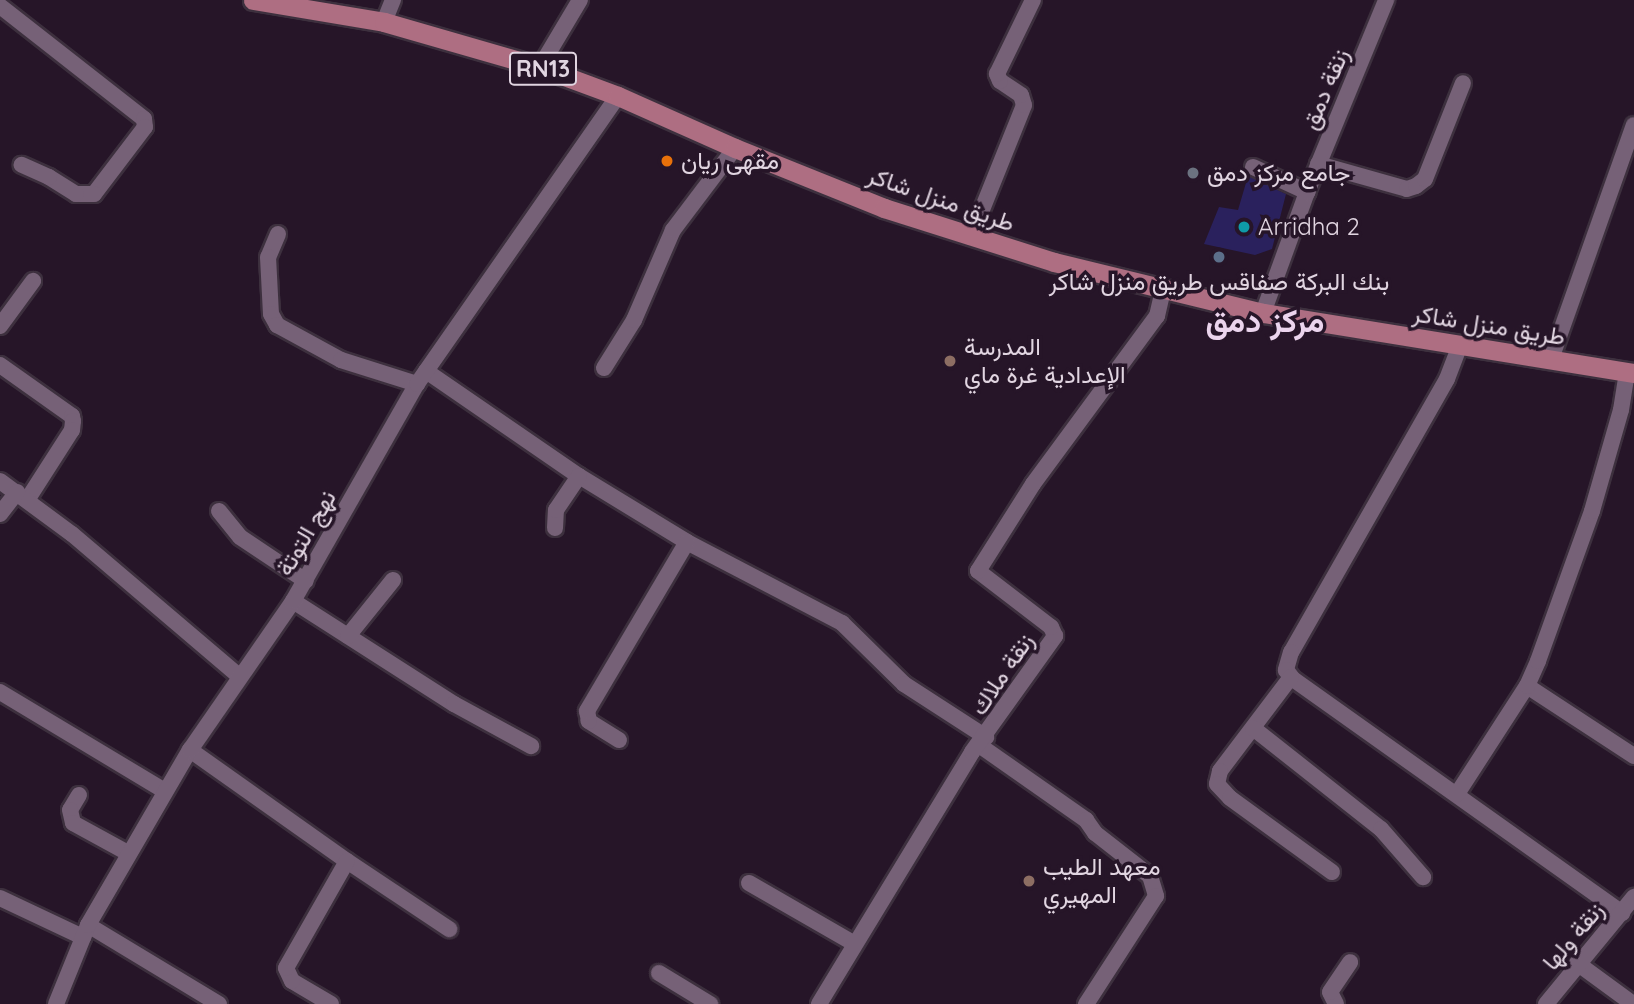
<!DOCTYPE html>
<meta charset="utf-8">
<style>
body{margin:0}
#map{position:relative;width:1634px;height:1004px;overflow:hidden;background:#261528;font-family:Quicksand,Vazirmatn,sans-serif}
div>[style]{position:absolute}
.building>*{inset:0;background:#2a215d}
.roads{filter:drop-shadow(2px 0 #3d303e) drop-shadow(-2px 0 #3d303e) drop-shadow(0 2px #3d303e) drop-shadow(0 -2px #3d303e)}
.minor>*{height:16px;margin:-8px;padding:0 8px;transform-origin:8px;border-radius:8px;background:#766177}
.major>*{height:19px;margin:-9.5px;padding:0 9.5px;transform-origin:9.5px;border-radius:9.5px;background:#ae6e82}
.dots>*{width:19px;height:19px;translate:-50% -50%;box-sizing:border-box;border:4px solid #261528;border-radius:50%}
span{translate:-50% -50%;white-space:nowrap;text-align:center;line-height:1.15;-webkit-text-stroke:7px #261528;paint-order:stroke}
.shield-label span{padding:2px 5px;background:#261528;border:2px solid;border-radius:5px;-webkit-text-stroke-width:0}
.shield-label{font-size:23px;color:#e1d5e1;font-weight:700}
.street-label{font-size:24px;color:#e1d5e1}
.poi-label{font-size:24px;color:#e1d5e1}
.left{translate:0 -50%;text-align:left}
.district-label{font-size:32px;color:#ebd4ed;font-weight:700}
</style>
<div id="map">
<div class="building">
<i style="clip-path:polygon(1248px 176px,1286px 194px,1272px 249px,1255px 255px,1204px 244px,1219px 207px,1238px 210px)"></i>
</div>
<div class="roads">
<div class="minor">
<i style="left:0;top:6px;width:183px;rotate:38.1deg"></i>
<i style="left:144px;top:119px;width:8px;rotate:83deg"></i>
<i style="left:145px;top:127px;width:84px;rotate:127.3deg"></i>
<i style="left:94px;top:194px;width:18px;rotate:180deg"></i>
<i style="left:76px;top:194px;width:32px;rotate:-148deg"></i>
<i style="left:49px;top:177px;width:30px;rotate:-156deg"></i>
<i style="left:384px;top:22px;width:24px;rotate:-68deg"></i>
<i style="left:540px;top:67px;width:78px;rotate:-59.2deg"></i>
<i style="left:1318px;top:164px;width:92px;rotate:15.7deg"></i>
<i style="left:1407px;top:189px;width:9px;rotate:-18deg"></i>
<i style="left:1416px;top:186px;width:11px;rotate:-38deg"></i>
<i style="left:1425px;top:179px;width:103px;rotate:-68.4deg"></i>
<i style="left:1253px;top:167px;width:60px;rotate:24.8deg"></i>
<i style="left:278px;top:234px;width:25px;rotate:113deg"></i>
<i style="left:268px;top:257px;width:57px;rotate:87deg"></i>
<i style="left:271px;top:314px;width:13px;rotate:61deg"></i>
<i style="left:277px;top:325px;width:73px;rotate:28.7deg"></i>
<i style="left:341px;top:360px;width:80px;rotate:17.5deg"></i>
<i style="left:971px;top:237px;width:142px;rotate:-68.1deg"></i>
<i style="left:1024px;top:105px;width:10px;rotate:-107deg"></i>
<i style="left:1021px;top:95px;width:25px;rotate:-146deg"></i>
<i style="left:1000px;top:81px;width:8px;rotate:-113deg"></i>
<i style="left:997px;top:74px;width:82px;rotate:-64.1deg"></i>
<i style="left:1263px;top:313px;width:129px;rotate:-70deg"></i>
<i style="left:1307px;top:192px;width:208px;rotate:-67.6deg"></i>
<i style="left:0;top:326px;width:56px;rotate:-53.7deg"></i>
<i style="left:1460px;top:345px;width:36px;rotate:111deg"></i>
<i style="left:1447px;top:379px;width:314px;rotate:119.7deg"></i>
<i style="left:1291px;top:652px;width:19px;rotate:106deg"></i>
<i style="left:1286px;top:670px;width:11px;rotate:52deg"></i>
<i style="left:1293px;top:679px;width:404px;rotate:35.4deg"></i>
<i style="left:1551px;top:359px;width:248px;rotate:-70.5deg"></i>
<i style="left:0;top:365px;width:88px;rotate:35.3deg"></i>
<i style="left:72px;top:416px;width:5px;rotate:79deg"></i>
<i style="left:73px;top:421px;width:9px;rotate:96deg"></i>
<i style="left:72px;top:430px;width:83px;rotate:122.7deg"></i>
<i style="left:604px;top:368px;width:57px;rotate:-58deg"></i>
<i style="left:634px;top:320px;width:98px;rotate:-66.6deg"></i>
<i style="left:673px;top:230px;width:103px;rotate:-52.9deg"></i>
<i style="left:426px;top:371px;width:186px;rotate:34.5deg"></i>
<i style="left:579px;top:476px;width:127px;rotate:31.4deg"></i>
<i style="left:687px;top:542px;width:175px;rotate:27.6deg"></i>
<i style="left:842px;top:623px;width:87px;rotate:44.5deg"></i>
<i style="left:904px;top:684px;width:98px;rotate:32.9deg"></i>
<i style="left:0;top:481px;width:89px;rotate:36.4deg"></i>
<i style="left:72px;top:534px;width:219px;rotate:40.4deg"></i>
<i style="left:219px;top:511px;width:33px;rotate:51deg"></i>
<i style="left:240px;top:537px;width:79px;rotate:33.7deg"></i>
<i style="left:0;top:514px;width:28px;rotate:-52deg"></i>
<i style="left:555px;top:528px;width:18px;rotate:-87deg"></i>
<i style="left:556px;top:510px;width:41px;rotate:-55.9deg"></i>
<i style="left:293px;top:601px;width:191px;rotate:32.6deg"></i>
<i style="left:454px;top:704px;width:88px;rotate:28.6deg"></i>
<i style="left:348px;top:636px;width:72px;rotate:-51.2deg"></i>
<i style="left:1291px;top:677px;width:118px;rotate:127.1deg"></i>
<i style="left:1220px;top:771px;width:13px;rotate:103deg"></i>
<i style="left:1217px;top:784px;width:19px;rotate:47deg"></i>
<i style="left:1230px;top:798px;width:126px;rotate:36deg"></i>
<i style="left:1527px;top:686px;width:128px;rotate:33.2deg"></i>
<i style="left:0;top:692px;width:192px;rotate:31deg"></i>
<i style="left:1253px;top:728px;width:163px;rotate:38.3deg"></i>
<i style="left:1381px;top:829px;width:64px;rotate:48.8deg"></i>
<i style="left:619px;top:740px;width:36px;rotate:-148deg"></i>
<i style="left:589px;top:721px;width:10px;rotate:-101deg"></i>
<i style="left:587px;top:711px;width:196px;rotate:-59.4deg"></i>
<i style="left:979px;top:745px;width:131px;rotate:35deg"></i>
<i style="left:1086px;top:820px;width:16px;rotate:55deg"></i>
<i style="left:1095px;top:833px;width:70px;rotate:38deg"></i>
<i style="left:1150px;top:876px;width:21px;rotate:73deg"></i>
<i style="left:1156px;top:896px;width:129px;rotate:122.9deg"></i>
<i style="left:190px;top:750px;width:192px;rotate:35.3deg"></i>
<i style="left:347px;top:861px;width:123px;rotate:33.7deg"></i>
<i style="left:1457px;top:794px;width:129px;rotate:-57.1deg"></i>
<i style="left:1527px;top:686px;width:27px;rotate:-66deg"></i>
<i style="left:1538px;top:661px;width:159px;rotate:-70.2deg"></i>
<i style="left:1592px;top:511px;width:105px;rotate:-74deg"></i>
<i style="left:1621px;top:410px;width:38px;rotate:-81deg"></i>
<i style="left:79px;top:795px;width:17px;rotate:121deg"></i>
<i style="left:70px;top:810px;width:13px;rotate:77deg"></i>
<i style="left:73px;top:823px;width:63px;rotate:28.6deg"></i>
<i style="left:749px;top:883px;width:122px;rotate:29.9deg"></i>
<i style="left:0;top:898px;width:92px;rotate:25.2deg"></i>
<i style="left:88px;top:925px;width:153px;rotate:31.1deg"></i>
<i style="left:1577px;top:963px;width:69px;rotate:36.2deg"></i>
<i style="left:659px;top:973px;width:60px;rotate:31.3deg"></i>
<i style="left:56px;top:1004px;width:85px;rotate:-67.9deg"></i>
<i style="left:88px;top:925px;width:203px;rotate:-59.8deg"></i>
<i style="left:190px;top:750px;width:181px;rotate:-55.3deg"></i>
<i style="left:293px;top:601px;width:250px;rotate:-60.3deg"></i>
<i style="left:417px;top:384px;width:351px;rotate:-55.1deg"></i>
<i style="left:331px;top:1004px;width:45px;rotate:-149.5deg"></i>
<i style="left:292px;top:981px;width:14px;rotate:-115deg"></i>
<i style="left:286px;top:968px;width:123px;rotate:-60.3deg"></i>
<i style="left:819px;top:1004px;width:295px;rotate:-58.7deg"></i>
<i style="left:972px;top:752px;width:143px;rotate:-54.4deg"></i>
<i style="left:1055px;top:636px;width:10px;rotate:-114deg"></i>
<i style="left:1051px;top:627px;width:92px;rotate:-142.5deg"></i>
<i style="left:978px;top:571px;width:103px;rotate:-57.7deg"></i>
<i style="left:1033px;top:484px;width:209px;rotate:-53.6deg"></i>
<i style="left:1157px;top:316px;width:26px;rotate:-77deg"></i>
<i style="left:1336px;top:1004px;width:13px;rotate:-117deg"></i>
<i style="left:1330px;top:992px;width:36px;rotate:-56deg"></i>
<i style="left:1546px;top:1004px;width:139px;rotate:-50.6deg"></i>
</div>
<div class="major">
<i style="left:253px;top:0;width:133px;rotate:9.5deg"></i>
<i style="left:384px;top:22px;width:162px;rotate:16.1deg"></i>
<i style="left:540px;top:67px;width:83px;rotate:20.4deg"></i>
<i style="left:618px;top:96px;width:128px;rotate:24deg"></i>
<i style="left:735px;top:148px;width:161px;rotate:21.9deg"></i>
<i style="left:884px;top:208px;width:178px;rotate:17.6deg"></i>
<i style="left:1054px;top:262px;width:215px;rotate:13.7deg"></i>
<i style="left:1263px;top:313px;width:376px;rotate:9.2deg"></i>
</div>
</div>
<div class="dots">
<i style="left:667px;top:161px;background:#e8710a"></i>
<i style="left:1193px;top:173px;background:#6b7280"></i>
<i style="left:1244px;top:227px;background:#0f9aa8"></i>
<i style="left:1219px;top:257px;background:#5c6f8a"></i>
<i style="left:950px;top:361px;background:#8d6e63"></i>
<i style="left:1029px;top:881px;background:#8d6e63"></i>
</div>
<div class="shield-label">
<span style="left:543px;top:69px">RN13</span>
</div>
<div class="street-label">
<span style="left:1325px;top:89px;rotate:-67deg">زنقة دمق</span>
<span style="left:941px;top:199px;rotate:19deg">طريق منزل شاكر</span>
<span style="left:1489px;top:325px;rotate:9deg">طريق منزل شاكر</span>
<span style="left:306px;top:533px;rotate:-60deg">نهج التوتة</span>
<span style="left:1002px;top:674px;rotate:-56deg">زنقة ملاك</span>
<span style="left:1573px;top:936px;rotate:-50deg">زنقة ولها</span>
</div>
<div class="poi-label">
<span class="left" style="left:681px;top:161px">مقهى ريان</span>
<span class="left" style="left:1207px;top:173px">جامع مركز دمق</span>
<span class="left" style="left:1258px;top:227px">Arridha 2</span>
<span style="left:1219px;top:282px">بنك البركة صفاقس طريق منزل شاكر</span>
<span class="left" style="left:964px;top:361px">المدرسة<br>الإعدادية غرة ماي</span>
<span class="left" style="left:1043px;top:881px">معهد الطيب<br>المهيري</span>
</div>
<div class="district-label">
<span style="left:1265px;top:320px">مركز دمق</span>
</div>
</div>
